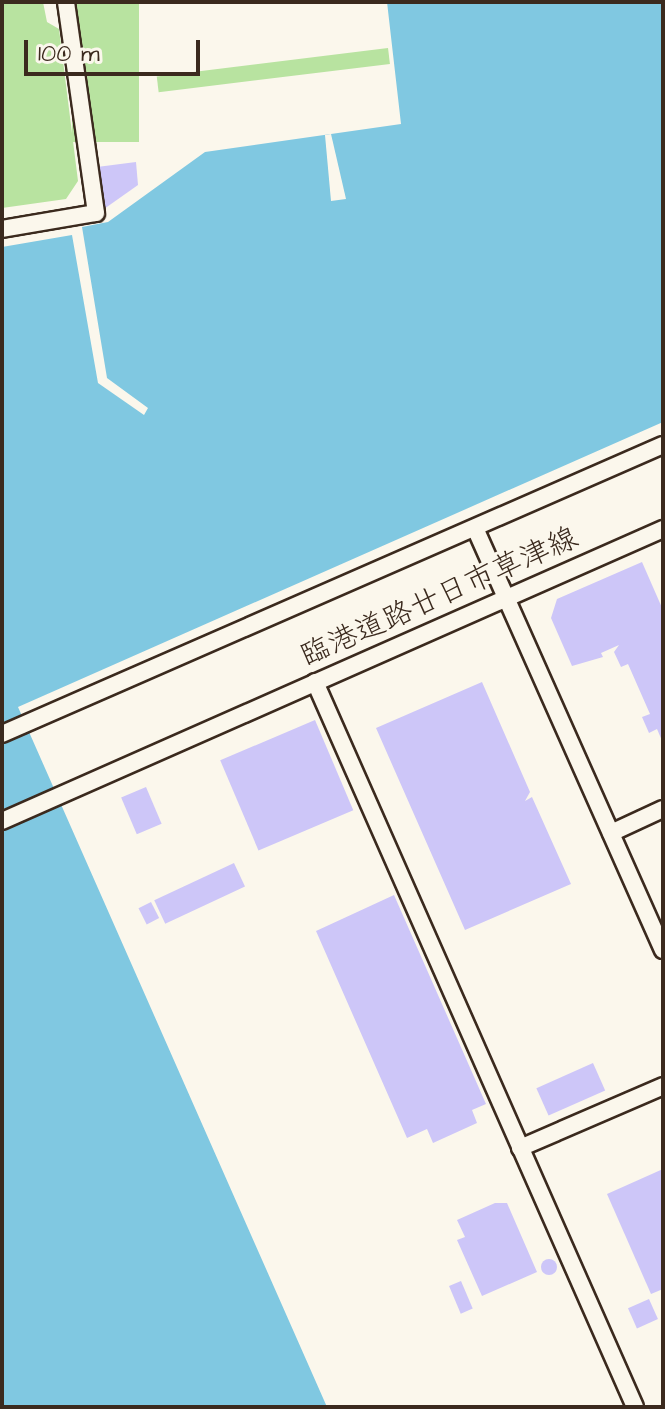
<!DOCTYPE html>
<meta charset="utf-8">
<style>
body{margin:0}
#map{position:relative;width:665px;height:1409px;overflow:hidden;background:#fbf7ec;font-family:"Architects Daughter","Klee One",sans-serif}
div>[style]{position:absolute}
.green>*{inset:0;background:#b8e3a0;transform-origin:0 0}
.water>*{inset:0;background:#80c8e1}
.pier>*{inset:0;background:#fbf7ec}
.building>*{inset:0;background:#cdc6f8;transform-origin:0 0}
.round{border-radius:50%}
.roads{filter:drop-shadow(2px 0 #3b2a1e) drop-shadow(-2px 0 #3b2a1e) drop-shadow(0 2px #3b2a1e) drop-shadow(0 -2px #3b2a1e)}
.minor>*{height:16px;margin:-8px;padding:0 8px;transform-origin:8px;border-radius:8px;background:#fbf7ec}
span{translate:-50% -50%;white-space:nowrap;text-align:center;line-height:1.15;-webkit-text-stroke:6px #fbf7ec;paint-order:stroke}
.street-label{font-size:30px;color:#3b2a1e}
.frame{position:absolute;inset:0;border:4px solid #3b2a1e;pointer-events:none}
.scale{position:absolute;left:24px;top:40px;width:176px;height:36px;box-sizing:border-box;border:4px solid #3b2a1e;border-top:0;padding-left:10px;font-size:24px;line-height:28px;white-space:nowrap;color:#3b2a1e;-webkit-text-stroke:6px #fbf7ec;paint-order:stroke}
</style>
<div id="map">
<div class="green">
<i style="clip-path:polygon(2px 2px,43px 2px,47px 22px,59px 29px,78px 181px,66px 199px,2px 208px)"></i>
<i style="left:72px;top:2px;width:67px;height:140px"></i>
<i style="left:388px;top:48px;width:16px;height:233px;rotate:83deg"></i>
</div>
<div class="water">
<i style="clip-path:polygon(387px 2px,663px 2px,663px 422px,18px 707px,327px 1407px,2px 1407px,2px 247px,72px 235px,98px 383px,144px 415px,148px 408px,107px 378px,82px 227px,108px 222px,205px 152px,401px 124px)"></i>
</div>
<div class="pier">
<i style="clip-path:polygon(331px 134px,346px 199px,331px 201px,325px 135px)"></i>
</div>
<div class="building">
<i style="clip-path:polygon(136px 162px,138px 185px,104px 209px,97px 167px)"></i>
<i style="clip-path:polygon(642px 562px,663px 610px,663px 743px,657px 729px,649px 733px,642px 717px,650px 714px,628px 664px,621px 667px,614px 652px,619px 645px,601px 653px,603px 657px,572px 666px,551px 618px,557px 599px)"></i>
<i style="clip-path:polygon(482px 682px,530px 792px,525px 801px,532px 797px,571px 884px,465px 930px,376px 728px)"></i>
<i style="left:315px;top:720px;width:98px;height:103px;rotate:67deg"></i>
<i style="left:146px;top:787px;width:40px;height:27px;rotate:67deg"></i>
<i style="left:234px;top:863px;width:26px;height:88px;rotate:65deg"></i>
<i style="clip-path:polygon(394px 895px,486px 1104px,472px 1110px,477px 1123px,433px 1143px,427px 1129px,407px 1138px,316px 931px)"></i>
<i style="left:151px;top:902px;width:18px;height:14px;rotate:63deg"></i>
<i style="left:593px;top:1063px;width:30px;height:62px;rotate:66deg"></i>
<i style="clip-path:polygon(663px 1169px,663px 1289px,651px 1294px,607px 1194px)"></i>
<i style="clip-path:polygon(495px 1203px,507px 1203px,537px 1272px,482px 1296px,457px 1240px,465px 1237px,457px 1220px)"></i>
<i class="round" style="left:541px;top:1259px;width:16px;height:16px"></i>
<i style="left:461px;top:1281px;width:30px;height:13px;rotate:67deg"></i>
<i style="left:649px;top:1299px;width:22px;height:23px;rotate:66deg"></i>
</div>
<div class="roads">
<div class="minor">
<i style="left:2px;top:229px;width:95px;rotate:-9.7deg"></i>
<i style="left:96px;top:213px;width:213px;rotate:-98.1deg"></i>
<i style="left:475px;top:528px;width:462px;rotate:66deg"></i>
<i style="left:315px;top:682px;width:792px;rotate:66.18deg"></i>
<i style="left:2px;top:734px;width:721px;rotate:-23.62deg"></i>
<i style="left:2px;top:821px;width:723px;rotate:-23.83deg"></i>
<i style="left:611px;top:833px;width:57px;rotate:-24.8deg"></i>
<i style="left:520px;top:1148px;width:156px;rotate:-23.4deg"></i>
</div>
</div>
<div class="street-label">
<span style="left:439px;top:597px;rotate:-24deg">臨港道路廿日市草津線</span>
</div>
<div class="frame"></div>
<div class="scale">100 m</div>
</div>
